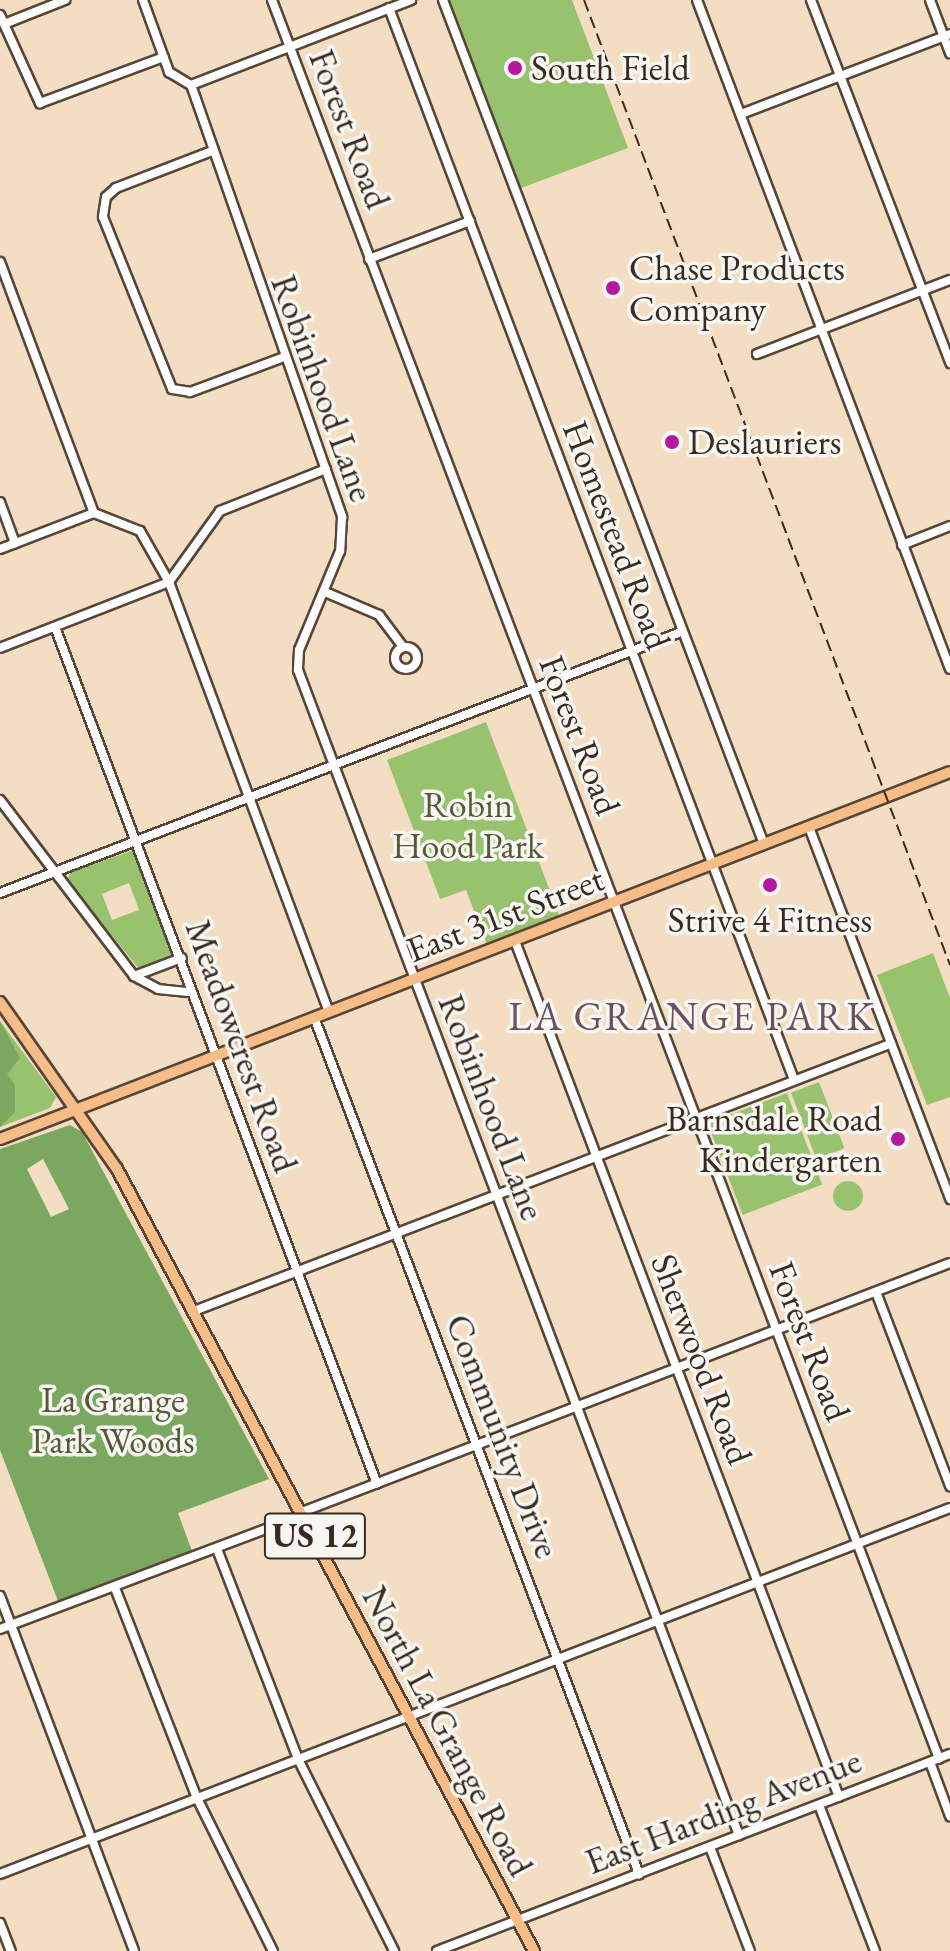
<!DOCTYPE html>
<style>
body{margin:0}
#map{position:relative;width:950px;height:1951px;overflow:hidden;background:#f4dec3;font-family:"EB Garamond",serif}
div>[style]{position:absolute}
.green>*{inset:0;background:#98c26e;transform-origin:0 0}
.round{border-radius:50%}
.forest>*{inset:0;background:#7aa861}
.roads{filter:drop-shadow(2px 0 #574537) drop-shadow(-2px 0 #574537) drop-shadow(0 2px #574537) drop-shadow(0 -2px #574537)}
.minor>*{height:8px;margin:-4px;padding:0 4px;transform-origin:4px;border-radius:4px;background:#fff}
.minor>.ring{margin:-4px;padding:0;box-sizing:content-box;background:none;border:8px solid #fff;border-radius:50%}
.major>*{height:10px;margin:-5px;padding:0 5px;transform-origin:5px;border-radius:5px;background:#f7bd88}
.rail>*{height:2px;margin-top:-1px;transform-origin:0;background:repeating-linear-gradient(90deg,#3b2a1e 0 12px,transparent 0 18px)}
.dots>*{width:22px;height:22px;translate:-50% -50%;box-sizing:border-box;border:4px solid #f6f6f2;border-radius:50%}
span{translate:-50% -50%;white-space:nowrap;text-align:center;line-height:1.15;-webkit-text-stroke:7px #f6f6f2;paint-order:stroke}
.shield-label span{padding:2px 6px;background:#f6f6f2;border:2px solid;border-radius:6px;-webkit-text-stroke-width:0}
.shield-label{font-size:34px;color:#3b2a1e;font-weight:700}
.poi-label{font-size:36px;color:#3b2a1e}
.left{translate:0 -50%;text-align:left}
.right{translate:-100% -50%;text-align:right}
.street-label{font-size:36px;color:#3b2a1e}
.park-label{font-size:36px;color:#575836}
.quarter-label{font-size:40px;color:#6d4f5d;letter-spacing:2px}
</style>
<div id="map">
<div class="green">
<i style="clip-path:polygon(449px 0,572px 0,628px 148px,516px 190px)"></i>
<i style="clip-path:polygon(486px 722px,561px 920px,488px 947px,466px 890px,440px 899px,387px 760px)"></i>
<i style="clip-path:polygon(evenodd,134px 850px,173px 954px,140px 970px,67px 880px,71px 872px,134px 850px,129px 883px,139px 910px,112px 920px,102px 894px,129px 883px)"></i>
<i style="clip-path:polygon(933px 953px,950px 998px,950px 1097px,927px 1105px,877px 975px)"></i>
<i style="clip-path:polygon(0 1021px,56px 1097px,50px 1108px,0 1127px)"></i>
<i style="left:819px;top:1082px;width:71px;height:30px;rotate:69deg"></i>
<i style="left:787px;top:1093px;width:98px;height:85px;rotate:69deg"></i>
<i class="round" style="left:833px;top:1181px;width:30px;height:30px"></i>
</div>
<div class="forest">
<i style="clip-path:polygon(0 1021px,20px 1058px,7px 1074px,15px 1085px,15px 1112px,0 1127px)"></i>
<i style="clip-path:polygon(evenodd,70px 1125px,82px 1132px,269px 1479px,178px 1513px,192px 1551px,58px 1601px,0 1450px,0 1149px,70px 1125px,43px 1159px,69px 1209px,51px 1217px,27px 1169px,43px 1159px)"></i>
</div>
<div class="roads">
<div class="minor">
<i style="left:143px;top:0;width:77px;rotate:70.1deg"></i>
<i style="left:169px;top:72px;width:26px;rotate:31deg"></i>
<i style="left:191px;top:85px;width:15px;rotate:70deg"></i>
<i style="left:196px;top:99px;width:443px;rotate:70.7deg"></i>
<i style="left:342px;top:517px;width:34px;rotate:93deg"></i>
<i style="left:340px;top:551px;width:107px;rotate:112.5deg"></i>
<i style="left:299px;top:650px;width:20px;rotate:93deg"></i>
<i style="left:298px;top:670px;width:1246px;rotate:69.27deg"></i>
<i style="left:272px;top:0;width:1881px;rotate:69.23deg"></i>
<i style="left:443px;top:0;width:903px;rotate:69.18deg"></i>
<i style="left:697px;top:0;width:715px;rotate:69.28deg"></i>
<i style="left:811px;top:0;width:389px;rotate:69deg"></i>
<i style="left:930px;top:0;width:57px;rotate:69.3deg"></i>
<i style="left:389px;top:8px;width:1146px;rotate:69.3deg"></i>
<i style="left:0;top:15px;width:97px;rotate:65.6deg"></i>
<i style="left:40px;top:103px;width:132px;rotate:-20.4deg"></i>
<i style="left:4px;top:24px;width:66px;rotate:-21.5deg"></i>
<i style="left:191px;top:85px;width:236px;rotate:-21.1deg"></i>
<i style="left:741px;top:114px;width:224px;rotate:-20.9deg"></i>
<i style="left:212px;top:151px;width:103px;rotate:158.9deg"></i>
<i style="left:116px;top:188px;width:13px;rotate:138deg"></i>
<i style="left:106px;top:197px;width:20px;rotate:99deg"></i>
<i style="left:103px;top:217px;width:185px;rotate:68.1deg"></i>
<i style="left:172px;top:389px;width:18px;rotate:9deg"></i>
<i style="left:190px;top:392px;width:100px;rotate:-20.4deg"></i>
<i style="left:369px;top:259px;width:108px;rotate:-20.6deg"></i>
<i style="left:0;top:262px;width:268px;rotate:69.5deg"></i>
<i style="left:94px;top:513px;width:49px;rotate:21.4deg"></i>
<i style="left:140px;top:531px;width:59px;rotate:60.4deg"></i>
<i style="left:169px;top:582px;width:181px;rotate:158.7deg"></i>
<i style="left:757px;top:354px;width:207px;rotate:-21deg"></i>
<i style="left:326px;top:469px;width:114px;rotate:158.4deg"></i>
<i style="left:220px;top:511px;width:87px;rotate:125.7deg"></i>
<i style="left:169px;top:582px;width:459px;rotate:69.6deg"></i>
<i style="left:0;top:502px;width:44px;rotate:69.9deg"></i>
<i style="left:902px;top:545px;width:52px;rotate:-21.6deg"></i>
<i style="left:0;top:549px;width:101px;rotate:-21deg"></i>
<i style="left:325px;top:592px;width:59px;rotate:23.1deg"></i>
<i style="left:379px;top:615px;width:40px;rotate:53deg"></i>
<i style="left:55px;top:627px;width:915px;rotate:69.41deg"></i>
<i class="ring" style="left:395px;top:647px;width:14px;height:14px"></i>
<i style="left:0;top:800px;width:221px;rotate:52.7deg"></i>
<i style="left:134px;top:976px;width:27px;rotate:28deg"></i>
<i style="left:158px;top:989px;width:30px;rotate:6deg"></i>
<i style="left:809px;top:827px;width:398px;rotate:69.2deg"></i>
<i style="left:0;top:893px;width:729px;rotate:-20.97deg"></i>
<i style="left:515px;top:941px;width:915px;rotate:69.27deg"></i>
<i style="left:134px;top:976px;width:51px;rotate:-20.6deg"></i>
<i style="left:314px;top:1017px;width:917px;rotate:69.23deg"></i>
<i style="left:876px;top:1292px;width:208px;rotate:69.1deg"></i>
<i style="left:194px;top:1311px;width:745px;rotate:-20.99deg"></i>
<i style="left:302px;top:1512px;width:694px;rotate:-21.02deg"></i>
<i style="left:217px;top:1549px;width:225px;rotate:68.9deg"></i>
<i style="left:298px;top:1759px;width:215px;rotate:63.4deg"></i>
<i style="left:115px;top:1588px;width:225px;rotate:68.7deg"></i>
<i style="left:197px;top:1798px;width:171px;rotate:63.6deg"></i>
<i style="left:0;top:1596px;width:379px;rotate:69.3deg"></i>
<i style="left:0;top:1629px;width:324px;rotate:-20.6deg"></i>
<i style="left:930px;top:1762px;width:58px;rotate:69.7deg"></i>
<i style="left:819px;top:1805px;width:156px;rotate:69deg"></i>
<i style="left:710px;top:1847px;width:111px;rotate:69deg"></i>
<i style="left:0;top:1874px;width:1018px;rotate:-21.07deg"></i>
<i style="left:0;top:1923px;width:30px;rotate:69deg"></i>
<i style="left:437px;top:1951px;width:550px;rotate:-21.01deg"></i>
</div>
<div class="major">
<i style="left:0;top:1002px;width:204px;rotate:55deg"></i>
<i style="left:117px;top:1169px;width:886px;rotate:61.93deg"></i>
<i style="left:0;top:1139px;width:1018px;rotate:-21.12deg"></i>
</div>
</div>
<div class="rail">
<i style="left:584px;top:0;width:1032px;rotate:69.23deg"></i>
</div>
<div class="dots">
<i style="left:515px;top:68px;background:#b5179e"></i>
<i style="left:613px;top:288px;background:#b5179e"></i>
<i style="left:672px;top:442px;background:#b5179e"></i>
<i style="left:770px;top:885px;background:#b5179e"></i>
<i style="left:898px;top:1139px;background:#b5179e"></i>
</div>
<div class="shield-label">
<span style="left:315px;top:1536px">US 12</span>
</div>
<div class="poi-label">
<span class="left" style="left:531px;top:68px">South Field</span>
<span class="left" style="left:629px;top:288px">Chase Products<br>Company</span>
<span class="left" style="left:688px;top:442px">Deslauriers</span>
<span style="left:770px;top:920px">Strive 4 Fitness</span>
<span class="right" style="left:882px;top:1139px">Barnsdale Road<br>Kindergarten</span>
</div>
<div class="street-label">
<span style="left:350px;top:129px;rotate:69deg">Forest Road</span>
<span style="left:323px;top:388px;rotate:70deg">Robinhood Lane</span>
<span style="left:617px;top:535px;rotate:69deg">Homestead Road</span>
<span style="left:580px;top:735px;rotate:69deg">Forest Road</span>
<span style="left:505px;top:914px;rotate:-21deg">East 31st Street</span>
<span style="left:242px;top:1046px;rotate:70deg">Meadowcrest Road</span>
<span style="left:492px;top:1107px;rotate:69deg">Robinhood Lane</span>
<span style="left:810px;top:1341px;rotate:69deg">Forest Road</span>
<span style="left:702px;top:1359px;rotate:69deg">Sherwood Road</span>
<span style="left:503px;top:1436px;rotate:69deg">Community Drive</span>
<span style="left:448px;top:1731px;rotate:62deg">North La Grange Road</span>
<span style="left:723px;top:1811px;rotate:-21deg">East Harding Avenue</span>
</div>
<div class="park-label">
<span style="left:468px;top:825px">Robin<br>Hood Park</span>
<span style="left:113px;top:1420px">La Grange<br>Park Woods</span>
</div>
<div class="quarter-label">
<span style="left:692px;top:1016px">LA GRANGE PARK</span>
</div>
</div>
